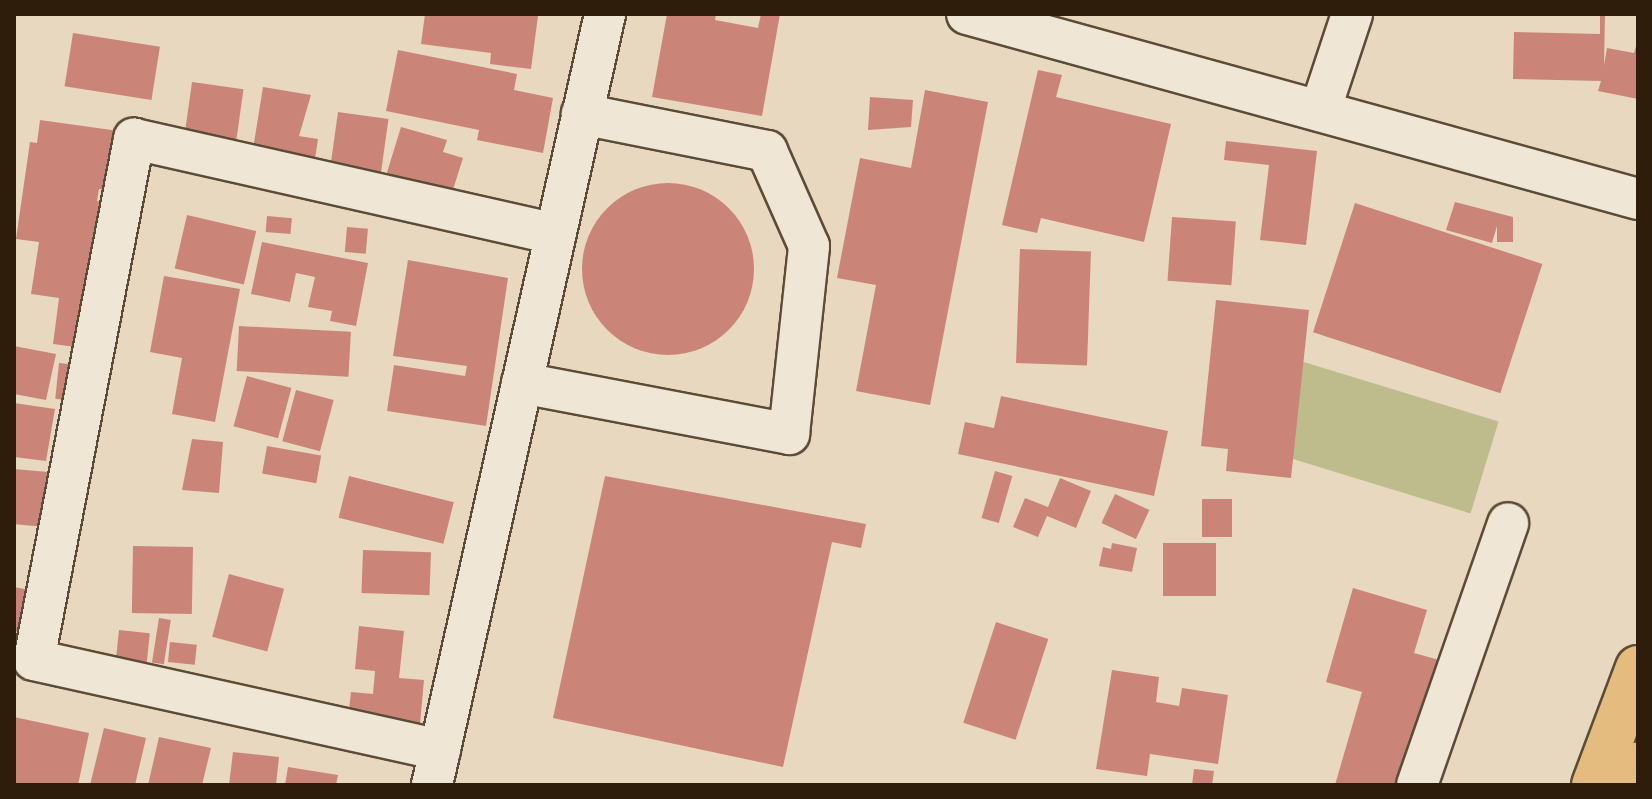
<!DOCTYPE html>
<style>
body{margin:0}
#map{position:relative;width:1652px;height:799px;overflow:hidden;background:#e8d8bf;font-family:"Libre Caslon Text",serif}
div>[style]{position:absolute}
.green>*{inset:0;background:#bebc8d;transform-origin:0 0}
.building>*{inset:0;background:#cb8578;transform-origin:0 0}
.round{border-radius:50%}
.roads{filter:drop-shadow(2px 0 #5c4c37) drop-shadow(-2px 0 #5c4c37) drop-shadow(0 2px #5c4c37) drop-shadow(0 -2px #5c4c37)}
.minor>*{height:40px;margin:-20px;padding:0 20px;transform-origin:20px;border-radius:20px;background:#f0e6d5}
.highway>*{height:44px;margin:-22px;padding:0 22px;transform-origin:22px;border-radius:22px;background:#e4bc80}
span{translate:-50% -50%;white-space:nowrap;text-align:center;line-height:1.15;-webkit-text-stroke:8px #f0e6d5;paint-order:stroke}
.frame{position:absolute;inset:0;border:16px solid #2d1d0a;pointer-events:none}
</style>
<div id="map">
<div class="green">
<i style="left:1271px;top:352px;width:238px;height:96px;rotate:17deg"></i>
</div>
<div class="building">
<i style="clip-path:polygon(425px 14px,538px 16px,531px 69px,490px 64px,491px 53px,421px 44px)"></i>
<i style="clip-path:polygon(667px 14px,716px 14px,715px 20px,758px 28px,761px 14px,780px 14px,762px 116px,652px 97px)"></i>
<i style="clip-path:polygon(1600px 14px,1605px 14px,1604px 65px,1607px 48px,1634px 53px,1638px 39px,1638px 99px,1598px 91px,1601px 81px,1513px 79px,1514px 32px,1600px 34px)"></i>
<i style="left:73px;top:33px;width:88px;height:54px;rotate:9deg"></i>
<i style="clip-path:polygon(398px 50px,517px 74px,514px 90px,553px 98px,543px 153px,477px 140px,479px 130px,386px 111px)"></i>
<i style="clip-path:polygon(1038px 70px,1062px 75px,1056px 97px,1171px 124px,1144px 242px,1041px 218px,1037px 233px,1002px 225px)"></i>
<i style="left:192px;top:82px;width:52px;height:60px;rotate:8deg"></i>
<i style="clip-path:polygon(263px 87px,311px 95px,299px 136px,318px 139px,315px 159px,253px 149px)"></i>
<i style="clip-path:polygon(925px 90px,988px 102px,930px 405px,856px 391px,876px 285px,837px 278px,860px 158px,911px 168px)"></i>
<i style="clip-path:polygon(870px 97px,913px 100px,911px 127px,868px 130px)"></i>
<i style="left:338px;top:112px;width:51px;height:63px;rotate:8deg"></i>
<i style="clip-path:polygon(40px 120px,133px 133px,125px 192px,99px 189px,97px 201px,119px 203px,99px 350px,53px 344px,59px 298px,31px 294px,39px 242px,16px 239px,30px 142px,37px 143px)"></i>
<i style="clip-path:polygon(401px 127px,447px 140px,443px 152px,463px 158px,450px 199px,385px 179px)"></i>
<i style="clip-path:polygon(1226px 141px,1317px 151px,1306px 245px,1260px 240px,1269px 165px,1224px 160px)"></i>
<i class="round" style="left:582px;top:183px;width:172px;height:172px"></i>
<i style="clip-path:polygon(1455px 202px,1513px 217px,1513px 242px,1497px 242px,1497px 226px,1492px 243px,1446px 230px)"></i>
<i style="left:1355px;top:203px;width:197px;height:136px;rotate:18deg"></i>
<i style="left:187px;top:215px;width:71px;height:55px;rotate:13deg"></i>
<i style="left:267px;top:216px;width:25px;height:16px;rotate:5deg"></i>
<i style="left:1172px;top:217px;width:64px;height:64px;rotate:4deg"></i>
<i style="left:347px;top:227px;width:21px;height:25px;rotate:5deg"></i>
<i style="clip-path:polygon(262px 242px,368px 263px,356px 326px,330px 321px,332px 311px,308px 307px,315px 277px,296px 273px,290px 302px,251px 294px)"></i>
<i style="left:1020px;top:249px;width:71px;height:114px;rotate:2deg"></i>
<i style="clip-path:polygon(408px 260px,508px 278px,486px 426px,387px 411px,394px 365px,465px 376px,467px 366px,393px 356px)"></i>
<i style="clip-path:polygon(164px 276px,240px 289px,215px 422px,172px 414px,182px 358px,150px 352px)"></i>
<i style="clip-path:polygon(1216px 300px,1309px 310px,1291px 478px,1226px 471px,1228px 449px,1201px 446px)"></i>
<i style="left:239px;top:326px;width:112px;height:45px;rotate:3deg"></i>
<i style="clip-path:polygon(14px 346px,56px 354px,46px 400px,14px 394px)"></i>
<i style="left:59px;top:363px;width:28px;height:36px;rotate:6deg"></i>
<i style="left:247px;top:376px;width:46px;height:52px;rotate:15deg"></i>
<i style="left:296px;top:390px;width:39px;height:53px;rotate:15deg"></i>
<i style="clip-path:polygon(1001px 396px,1168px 431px,1154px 496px,958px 454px,965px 422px,994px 428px)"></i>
<i style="clip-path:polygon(14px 403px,55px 409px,46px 461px,14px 457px)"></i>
<i style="clip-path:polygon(192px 439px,223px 442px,219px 493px,182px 490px)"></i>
<i style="left:267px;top:446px;width:55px;height:28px;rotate:10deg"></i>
<i style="left:14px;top:469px;width:46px;height:55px;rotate:5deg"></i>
<i style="left:995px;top:471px;width:18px;height:49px;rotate:16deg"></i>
<i style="left:349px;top:476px;width:108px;height:43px;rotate:14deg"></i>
<i style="clip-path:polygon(605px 476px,866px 524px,861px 548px,832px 542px,783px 767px,553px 718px)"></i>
<i style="clip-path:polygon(1060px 478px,1091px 491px,1076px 528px,1047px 516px,1038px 537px,1013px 527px,1025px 498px,1048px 507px)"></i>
<i style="left:1115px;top:494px;width:38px;height:32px;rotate:25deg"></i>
<i style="left:1202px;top:499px;width:30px;height:38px"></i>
<i style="clip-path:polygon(1112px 543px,1137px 548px,1132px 572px,1099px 566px,1103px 547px,1111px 549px)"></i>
<i style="left:1163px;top:543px;width:53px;height:53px"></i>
<i style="left:133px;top:546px;width:60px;height:67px;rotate:1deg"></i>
<i style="left:363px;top:550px;width:68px;height:43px;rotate:2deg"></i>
<i style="left:229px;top:574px;width:57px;height:65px;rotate:15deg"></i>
<i style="clip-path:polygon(14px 587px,35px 591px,26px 634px,14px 631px)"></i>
<i style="clip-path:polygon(1353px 588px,1427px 610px,1414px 653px,1450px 663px,1414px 785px,1335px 785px,1362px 692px,1326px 682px)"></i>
<i style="left:159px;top:618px;width:12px;height:45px;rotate:9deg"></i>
<i style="left:996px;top:622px;width:55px;height:106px;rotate:18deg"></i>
<i style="clip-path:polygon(359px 626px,404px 631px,399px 678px,424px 680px,419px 735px,347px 728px,351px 692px,373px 694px,375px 671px,355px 669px)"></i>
<i style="left:119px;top:630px;width:31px;height:37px;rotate:6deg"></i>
<i style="left:170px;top:642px;width:27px;height:20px;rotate:6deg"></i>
<i style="clip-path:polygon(1112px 670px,1159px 677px,1156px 702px,1179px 706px,1182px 688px,1228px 695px,1218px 764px,1150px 754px,1147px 776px,1096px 769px)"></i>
<i style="clip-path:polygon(14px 717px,89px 733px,78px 785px,14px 785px)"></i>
<i style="clip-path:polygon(104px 728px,146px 738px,135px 785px,90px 785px)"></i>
<i style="clip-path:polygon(159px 737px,211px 748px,202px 785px,148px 785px)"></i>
<i style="clip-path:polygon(233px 752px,279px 757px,276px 785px,229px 785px)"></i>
<i style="clip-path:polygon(288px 767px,338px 775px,336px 785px,285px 785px)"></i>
<i style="clip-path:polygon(1194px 769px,1214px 771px,1212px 785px,1192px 785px)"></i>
</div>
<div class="roads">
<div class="minor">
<i style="left:967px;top:14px;width:696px;rotate:15.41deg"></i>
<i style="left:1320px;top:111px;width:102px;rotate:-71.7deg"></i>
<i style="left:522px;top:383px;width:272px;rotate:10.8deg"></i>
<i style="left:789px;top:434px;width:189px;rotate:-83.9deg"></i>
<i style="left:809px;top:246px;width:104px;rotate:-113.9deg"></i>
<i style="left:767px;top:151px;width:189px;rotate:-168.7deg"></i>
<i style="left:440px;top:750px;width:416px;rotate:-167.5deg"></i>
<i style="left:34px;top:660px;width:531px;rotate:-79.13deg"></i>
<i style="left:134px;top:139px;width:432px;rotate:12.7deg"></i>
<i style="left:432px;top:785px;width:790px;rotate:-77.35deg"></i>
<i style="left:1417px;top:785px;width:277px;rotate:-70.8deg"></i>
</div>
<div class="highway">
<i style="left:1594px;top:785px;width:125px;rotate:-69.4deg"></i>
<i style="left:1630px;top:785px;width:22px;rotate:-68deg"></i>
</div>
</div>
<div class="frame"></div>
</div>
